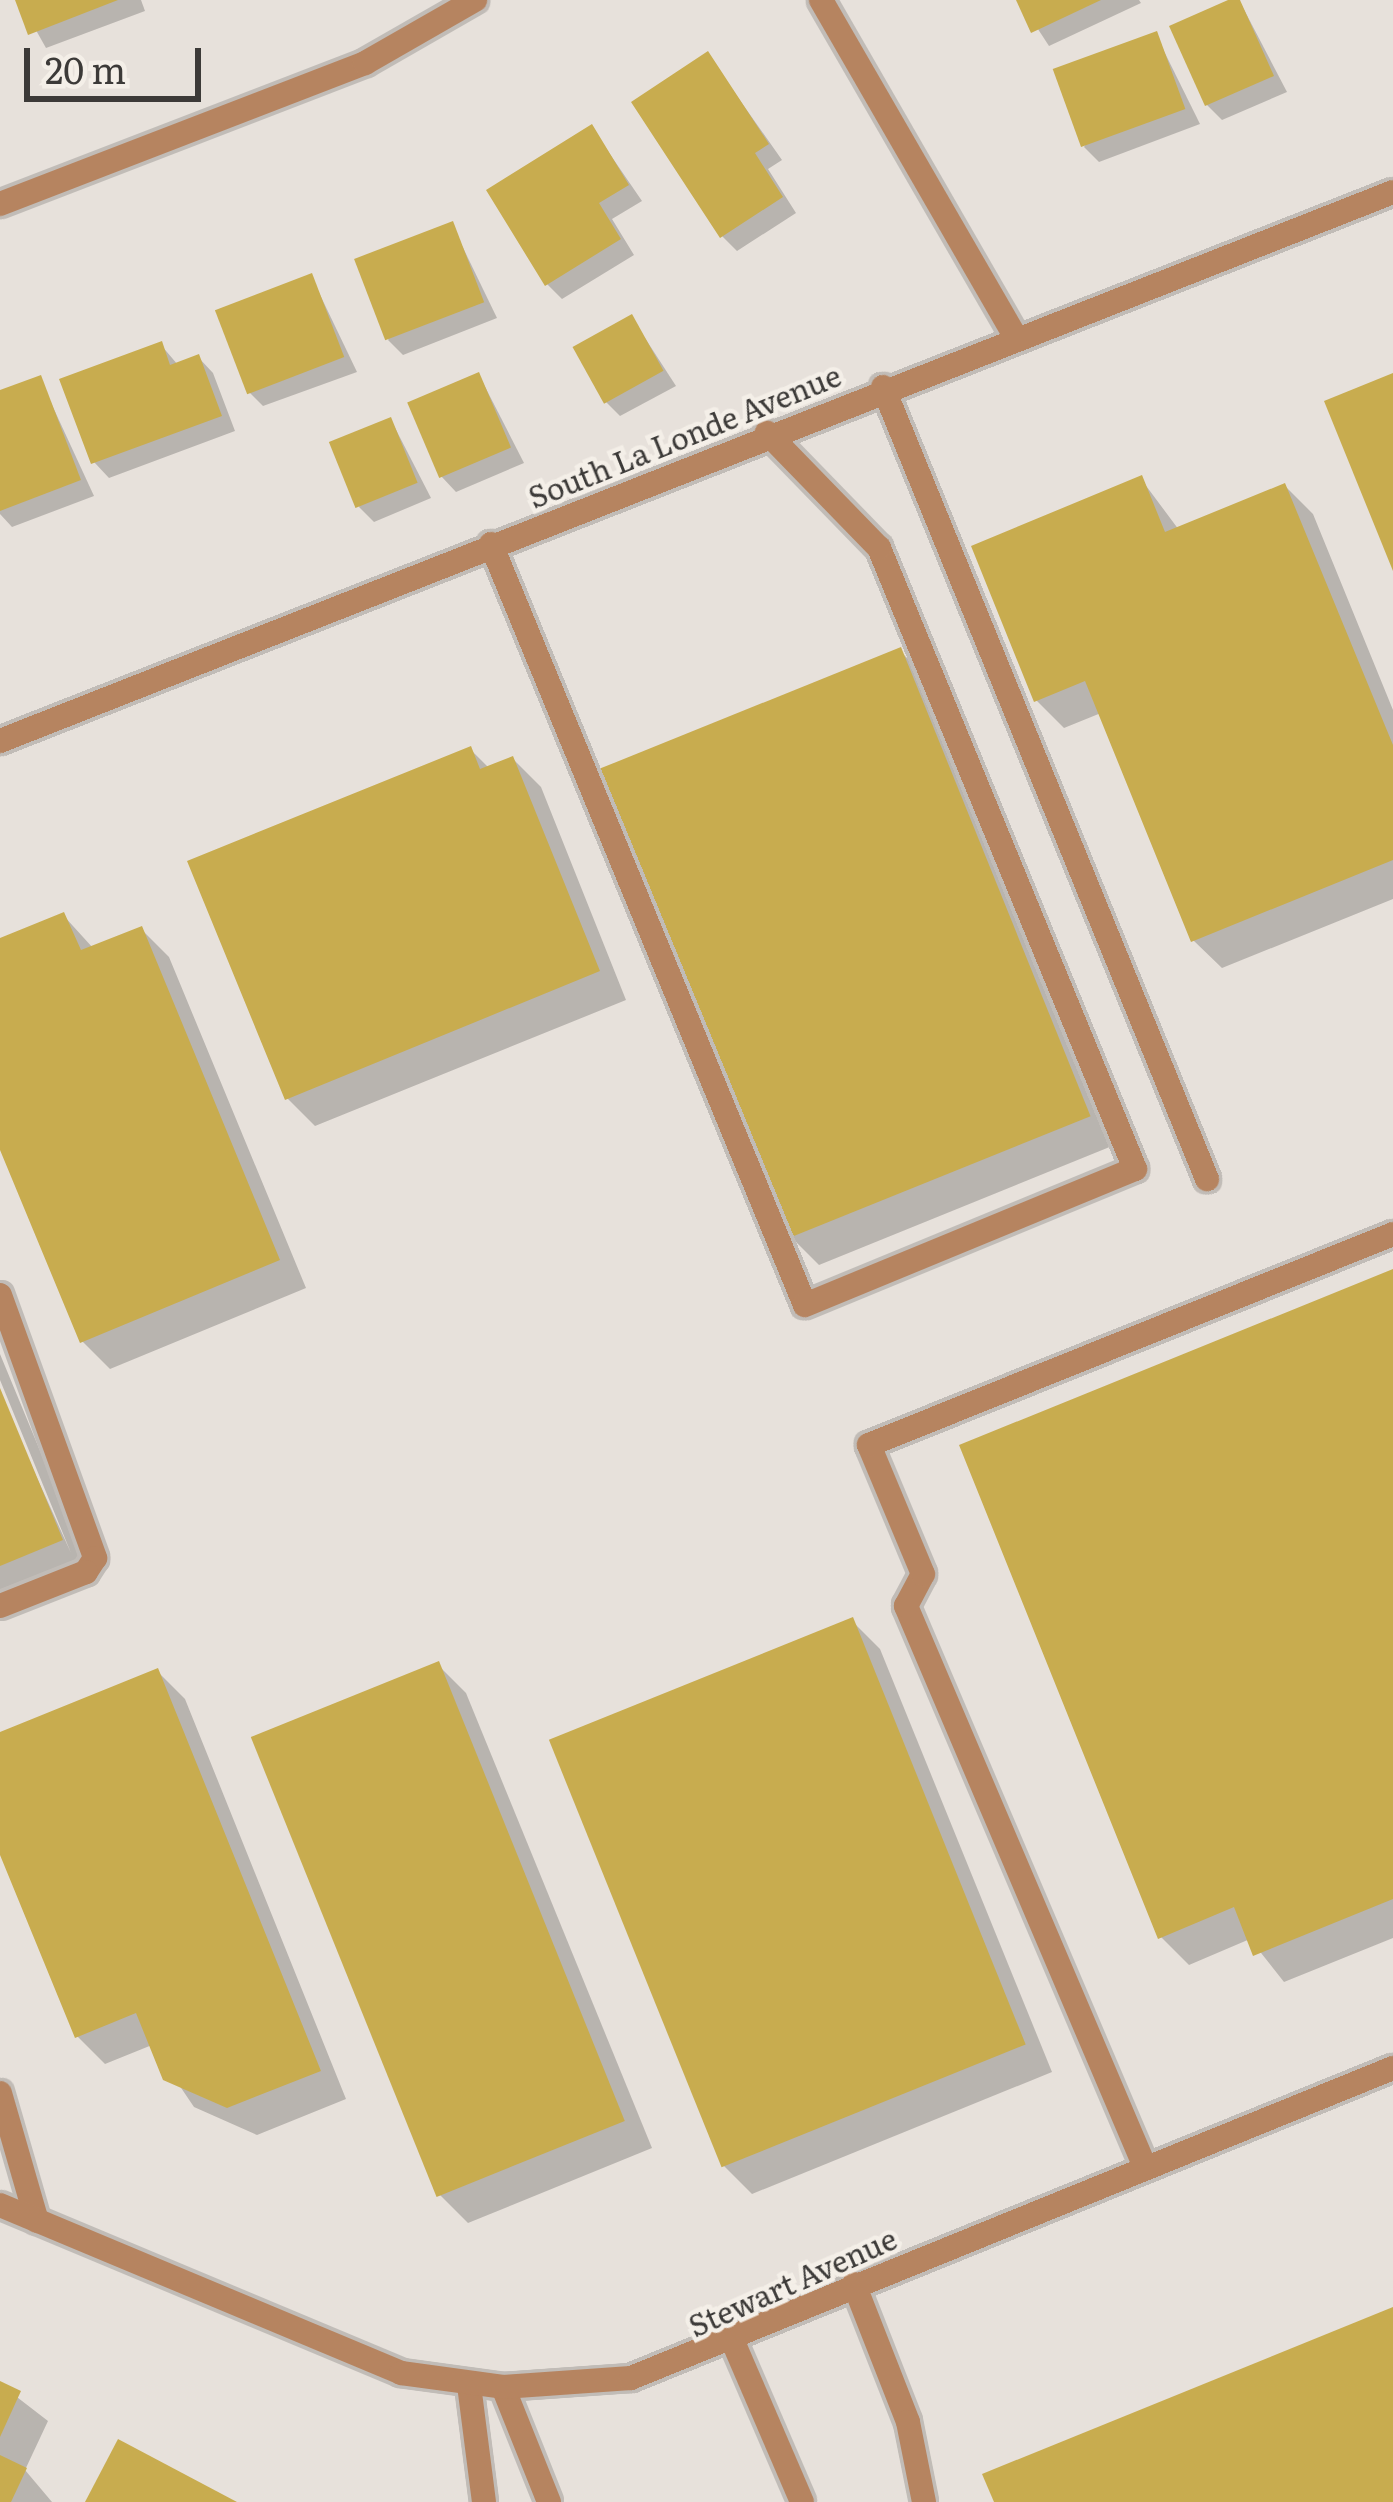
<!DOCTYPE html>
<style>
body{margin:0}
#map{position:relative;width:1393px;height:2502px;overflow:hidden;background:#e7e1db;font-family:Literata,serif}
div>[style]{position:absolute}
.shadow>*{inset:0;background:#0003}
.building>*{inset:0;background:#c8ac4f;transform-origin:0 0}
.roads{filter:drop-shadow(3px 0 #c1bcb7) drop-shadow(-3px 0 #c1bcb7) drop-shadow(0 3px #c1bcb7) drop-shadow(0 -3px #c1bcb7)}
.service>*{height:24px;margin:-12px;padding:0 12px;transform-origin:12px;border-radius:12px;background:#b68460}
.minor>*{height:24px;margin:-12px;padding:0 12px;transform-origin:12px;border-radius:12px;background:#b68460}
span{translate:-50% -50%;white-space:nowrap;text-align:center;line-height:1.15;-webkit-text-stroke:9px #f4efe8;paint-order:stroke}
.street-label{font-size:30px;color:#3c3a38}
.scale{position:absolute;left:24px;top:48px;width:177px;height:54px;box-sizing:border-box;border:6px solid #3c3a38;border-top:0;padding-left:15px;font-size:36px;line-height:42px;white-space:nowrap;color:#3c3a38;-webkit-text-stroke:9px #f4efe8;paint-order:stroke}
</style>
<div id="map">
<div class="shadow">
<i style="clip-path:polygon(19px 0,141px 0,145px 11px,46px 48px)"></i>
<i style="clip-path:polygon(1019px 0,1139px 0,1141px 3px,1049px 46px)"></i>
<i style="clip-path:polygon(1239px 0,1287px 92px,1222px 120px,1207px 105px)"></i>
<i style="clip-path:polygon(1156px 35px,1200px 124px,1099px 162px,1084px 147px)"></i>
<i style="clip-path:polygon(708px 55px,782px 160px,768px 169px,796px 213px,737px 251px,722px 236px)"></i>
<i style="clip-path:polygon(592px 128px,642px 201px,612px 219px,634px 255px,562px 299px,547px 284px)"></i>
<i style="clip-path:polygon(452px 225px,497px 318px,403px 355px,388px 340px)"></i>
<i style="clip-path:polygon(311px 276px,357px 372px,263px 406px,248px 391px)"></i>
<i style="clip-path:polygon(632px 318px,676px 386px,620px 416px,605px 401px)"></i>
<i style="clip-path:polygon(161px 345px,178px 365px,198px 357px,213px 373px,235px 431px,109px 478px,94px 462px)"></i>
<i style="clip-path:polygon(479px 375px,524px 463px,456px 492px,441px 476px)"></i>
<i style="clip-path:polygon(40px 379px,94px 496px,12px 527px,0 514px,0 394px)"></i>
<i style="clip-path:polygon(391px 420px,431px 498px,374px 522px,359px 507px)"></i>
<i style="clip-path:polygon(1141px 479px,1179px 530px,1285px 486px,1313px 514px,1393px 710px,1393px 899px,1222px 968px,1194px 941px,1101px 713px,1064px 728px,1036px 700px)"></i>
<i style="clip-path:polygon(900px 651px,928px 679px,1117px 1144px,819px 1265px,791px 1237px)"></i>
<i style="clip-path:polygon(470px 749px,490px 769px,513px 759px,541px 787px,626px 1000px,315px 1126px,287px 1098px)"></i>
<i style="clip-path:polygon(63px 915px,93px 948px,141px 929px,169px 957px,306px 1288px,110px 1369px,82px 1341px,0 1142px,0 942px)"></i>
<i style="clip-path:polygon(1393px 1272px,1393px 1938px,1284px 1982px,1250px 1939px,1189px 1965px,1161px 1937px)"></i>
<i style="clip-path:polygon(0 1354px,89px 1569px,0 1605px,0 1396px,71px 1553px,0 1380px)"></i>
<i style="clip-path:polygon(852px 1621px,880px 1649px,1052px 2072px,752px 2194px,724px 2166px)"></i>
<i style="clip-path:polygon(438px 1665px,466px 1693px,652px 2148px,468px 2223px,440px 2195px)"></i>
<i style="clip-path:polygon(157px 1671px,185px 1699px,346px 2099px,257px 2135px,194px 2107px,152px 2045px,105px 2064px,77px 2036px,0 1847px,0 1735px)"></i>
<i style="clip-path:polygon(0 2384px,48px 2421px,25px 2470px,52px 2502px,0 2502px)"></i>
</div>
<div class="building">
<i style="clip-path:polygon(15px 0,118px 0,28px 35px)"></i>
<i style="clip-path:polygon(1016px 0,1101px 0,1031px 33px)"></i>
<i style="clip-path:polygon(1228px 0,1240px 0,1274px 76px,1205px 106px,1169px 26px)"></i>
<i style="left:1157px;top:31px;width:83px;height:111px;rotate:70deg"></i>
<i style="clip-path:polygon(708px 51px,769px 144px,755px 153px,783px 197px,720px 238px,631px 102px)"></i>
<i style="clip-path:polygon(592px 124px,629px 185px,599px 203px,621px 239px,545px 286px,486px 190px)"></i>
<i style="left:453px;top:221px;width:87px;height:106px;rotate:69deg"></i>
<i style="left:312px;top:273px;width:90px;height:104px;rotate:69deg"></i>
<i style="left:632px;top:314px;width:65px;height:68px;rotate:61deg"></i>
<i style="clip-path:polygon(162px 341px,170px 365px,199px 354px,222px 416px,91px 464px,59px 379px)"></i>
<i style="left:479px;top:372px;width:82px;height:78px;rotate:67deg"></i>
<i style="clip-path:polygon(1393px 373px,1393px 571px,1324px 401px)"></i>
<i style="clip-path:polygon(41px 375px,81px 480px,0 511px,0 390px)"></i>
<i style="left:391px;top:417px;width:71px;height:67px;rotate:68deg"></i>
<i style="clip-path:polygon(1142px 475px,1165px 532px,1285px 483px,1393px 745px,1393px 860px,1191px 942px,1085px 681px,1034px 702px,971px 546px)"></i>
<i style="left:901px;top:647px;width:506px;height:326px;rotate:68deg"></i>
<i style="clip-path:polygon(471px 746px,480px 769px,513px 756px,600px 971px,285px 1100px,187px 861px)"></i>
<i style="clip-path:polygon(64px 912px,81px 950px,142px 926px,280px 1260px,80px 1343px,0 1150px,0 938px)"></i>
<i style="clip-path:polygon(1393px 1269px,1393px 1899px,1253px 1956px,1234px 1907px,1158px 1939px,959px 1445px)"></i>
<i style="clip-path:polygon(0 1388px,63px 1540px,0 1566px)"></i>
<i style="left:853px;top:1617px;width:461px;height:328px;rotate:68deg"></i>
<i style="left:439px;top:1661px;width:496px;height:203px;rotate:68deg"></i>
<i style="clip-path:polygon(158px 1668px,321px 2071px,227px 2108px,163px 2080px,136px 2013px,75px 2038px,0 1855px,0 1732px)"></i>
<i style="clip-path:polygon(1393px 2307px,1393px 2502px,994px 2502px,982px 2474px)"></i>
<i style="clip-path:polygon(0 2381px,21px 2391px,0 2437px)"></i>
<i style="clip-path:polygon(118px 2439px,237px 2502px,85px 2502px)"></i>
<i style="clip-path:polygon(0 2455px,27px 2468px,11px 2502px,0 2502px)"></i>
</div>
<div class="roads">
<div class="service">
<i style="left:883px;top:387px;width:856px;rotate:67.75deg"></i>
<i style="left:491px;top:544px;width:823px;rotate:67.58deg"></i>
<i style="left:805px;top:1305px;width:357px;rotate:-22.4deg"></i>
<i style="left:1135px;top:1169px;width:672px;rotate:-112.4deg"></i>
<i style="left:879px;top:548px;width:161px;rotate:-134.2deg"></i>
<i style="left:0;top:1295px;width:280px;rotate:70.1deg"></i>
<i style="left:95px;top:1558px;width:17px;rotate:123deg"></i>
<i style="left:86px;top:1572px;width:92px;rotate:158.4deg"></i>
<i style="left:0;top:2093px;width:133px;rotate:73.9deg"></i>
<i style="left:1145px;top:2167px;width:610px;rotate:-113.08deg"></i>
<i style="left:906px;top:1606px;width:36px;rotate:-62deg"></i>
<i style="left:923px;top:1574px;width:140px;rotate:-112.7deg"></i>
<i style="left:869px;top:1445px;width:565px;rotate:-21.93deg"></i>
<i style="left:854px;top:2284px;width:148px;rotate:68.6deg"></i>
<i style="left:908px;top:2422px;width:82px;rotate:78.7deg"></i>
<i style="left:734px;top:2344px;width:172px;rotate:66.7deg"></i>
<i style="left:469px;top:2385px;width:118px;rotate:82.7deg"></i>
<i style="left:503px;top:2387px;width:124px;rotate:68.2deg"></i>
</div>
<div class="minor">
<i style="left:821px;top:0;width:386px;rotate:60deg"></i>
<i style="left:0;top:204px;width:391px;rotate:-21.1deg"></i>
<i style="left:365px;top:63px;width:127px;rotate:-29.8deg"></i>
<i style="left:0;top:741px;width:1497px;rotate:-21.51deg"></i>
<i style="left:0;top:2205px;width:435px;rotate:22.7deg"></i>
<i style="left:401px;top:2373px;width:103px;rotate:7.8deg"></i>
<i style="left:503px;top:2387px;width:128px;rotate:-4deg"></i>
<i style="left:631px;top:2378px;width:823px;rotate:-22.14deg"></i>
</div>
</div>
<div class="street-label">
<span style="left:684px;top:435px;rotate:-22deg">South La Londe Avenue</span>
<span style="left:792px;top:2281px;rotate:-24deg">Stewart Avenue</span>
</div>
<div class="scale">20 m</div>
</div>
